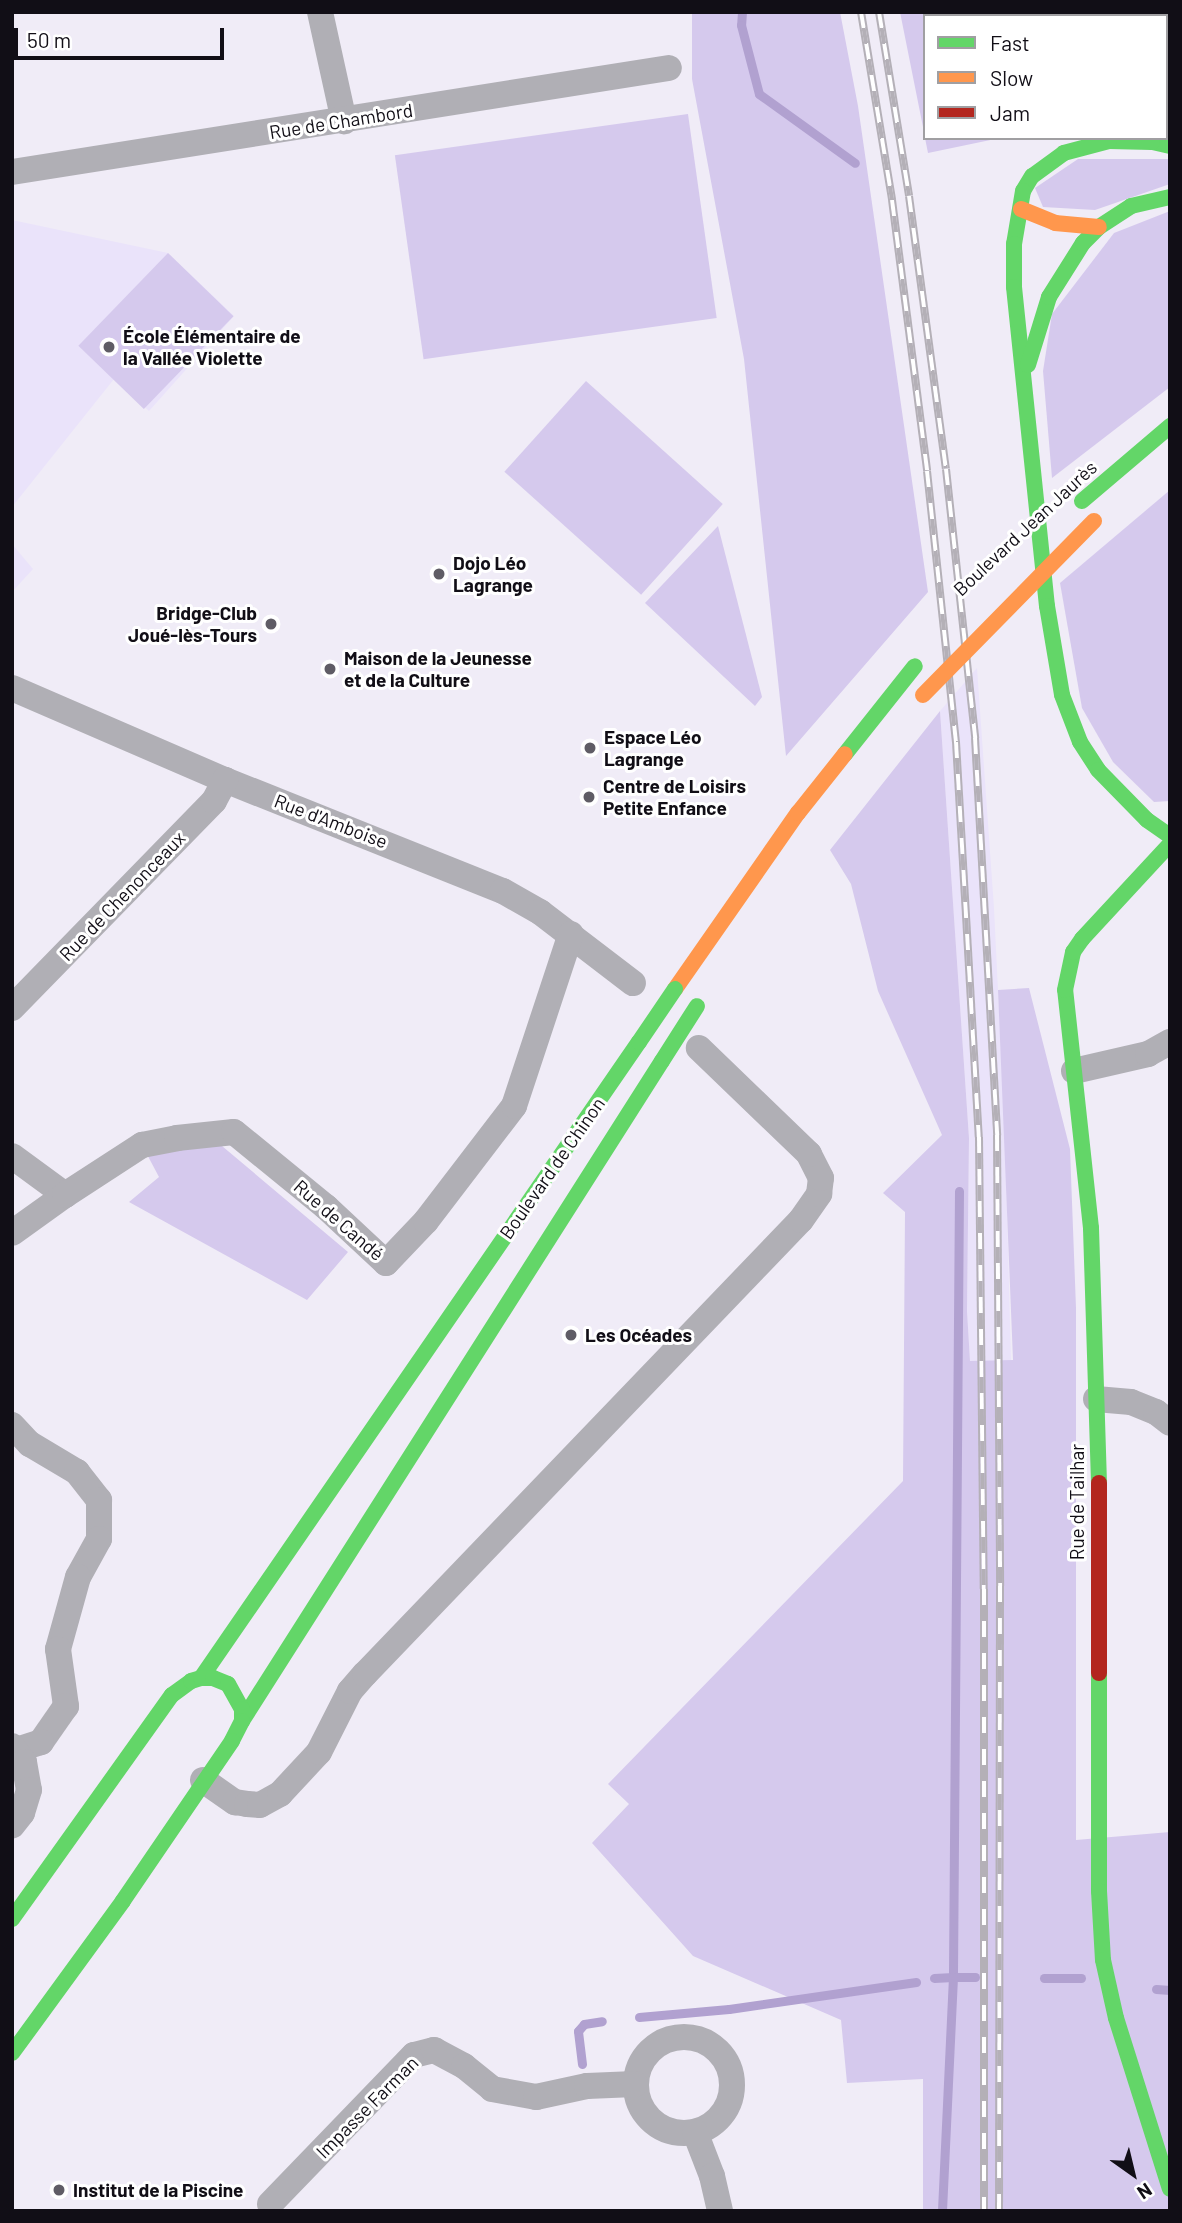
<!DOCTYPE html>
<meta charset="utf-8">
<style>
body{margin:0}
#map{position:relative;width:1182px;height:2223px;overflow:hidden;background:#f0ecf7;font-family:Barlow,sans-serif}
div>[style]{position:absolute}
.built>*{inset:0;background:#eae3fa}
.green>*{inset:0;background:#d5c9ed;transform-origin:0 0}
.stream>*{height:9px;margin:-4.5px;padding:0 4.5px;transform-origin:4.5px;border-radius:4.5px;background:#b1a1d0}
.street>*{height:26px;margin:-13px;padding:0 13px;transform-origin:13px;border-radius:13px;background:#b0afb5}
.street>.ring{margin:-13px;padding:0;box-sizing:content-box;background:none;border:26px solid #b0afb5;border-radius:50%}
.fast>*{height:16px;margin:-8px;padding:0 8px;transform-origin:8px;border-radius:8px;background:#63d668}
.slow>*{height:16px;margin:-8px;padding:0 8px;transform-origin:8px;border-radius:8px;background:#ff974d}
.jam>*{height:16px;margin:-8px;padding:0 8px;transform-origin:8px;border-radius:8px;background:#b3261e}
.rail>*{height:8px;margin-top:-4px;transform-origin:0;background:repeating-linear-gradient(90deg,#fff 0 16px,#b4b0b7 0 32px);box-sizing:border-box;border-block:2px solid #b4b0b7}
.fast-bridge>*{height:16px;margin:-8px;padding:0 8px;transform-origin:8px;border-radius:8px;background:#63d668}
.slow-bridge>*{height:16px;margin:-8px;padding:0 8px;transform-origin:8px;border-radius:8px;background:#ff974d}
.dots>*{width:19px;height:19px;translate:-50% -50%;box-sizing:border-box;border:4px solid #fff;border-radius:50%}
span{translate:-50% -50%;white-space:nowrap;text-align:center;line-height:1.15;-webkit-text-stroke:6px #fff;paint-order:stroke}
.street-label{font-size:19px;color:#110e16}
.poi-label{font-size:19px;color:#110e16;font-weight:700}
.left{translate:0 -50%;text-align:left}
.right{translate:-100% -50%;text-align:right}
.frame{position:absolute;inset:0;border:14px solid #110e16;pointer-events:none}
.legend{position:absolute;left:923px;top:14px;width:245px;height:126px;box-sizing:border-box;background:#fff;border:2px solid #a09fa2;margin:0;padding:9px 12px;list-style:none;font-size:21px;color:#110e16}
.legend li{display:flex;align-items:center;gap:14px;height:35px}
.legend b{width:35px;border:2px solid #a09fa2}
.north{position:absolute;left:1098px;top:2139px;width:70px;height:70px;-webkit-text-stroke:5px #fff;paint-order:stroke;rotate:146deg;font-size:19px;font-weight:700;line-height:28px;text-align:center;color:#110e16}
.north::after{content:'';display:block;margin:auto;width:24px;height:32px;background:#110e16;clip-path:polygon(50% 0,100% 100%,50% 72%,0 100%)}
.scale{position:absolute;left:14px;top:28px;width:210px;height:32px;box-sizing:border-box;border:4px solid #110e16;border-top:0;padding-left:9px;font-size:21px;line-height:24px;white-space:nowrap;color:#110e16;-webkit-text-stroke:5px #fff;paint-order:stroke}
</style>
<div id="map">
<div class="built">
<i style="clip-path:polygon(12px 220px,168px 253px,234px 316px,149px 411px,114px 379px,12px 507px)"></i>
<i style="clip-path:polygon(12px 544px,33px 569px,12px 592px)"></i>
<i style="clip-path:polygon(977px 668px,994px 908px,1005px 1135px,1017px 1588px,970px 1361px,967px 1311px,969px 1138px,940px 711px)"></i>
</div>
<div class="green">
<i style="clip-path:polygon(692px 12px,840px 12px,858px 106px,928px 592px,786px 756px,744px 359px,692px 79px)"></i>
<i style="clip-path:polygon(900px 12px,1170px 12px,1170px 133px,1166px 132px,1166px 16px,925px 16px,925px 137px)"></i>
<i style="left:688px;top:114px;width:206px;height:296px;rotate:82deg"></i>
<i style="clip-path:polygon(925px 138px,1000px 138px,928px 153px)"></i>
<i style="clip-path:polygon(1078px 159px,1170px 159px,1170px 184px,1095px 210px,1043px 207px,1035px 188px)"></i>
<i style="clip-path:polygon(1170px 211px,1170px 387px,1052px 478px,1043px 371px,1052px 314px,1114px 233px)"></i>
<i style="left:168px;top:253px;width:91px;height:129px;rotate:44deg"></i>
<i style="left:586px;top:381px;width:184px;height:122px;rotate:42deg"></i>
<i style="clip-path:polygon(1170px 490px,1170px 801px,1154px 802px,1113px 762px,1082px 708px,1060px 583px)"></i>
<i style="clip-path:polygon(718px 526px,762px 697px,755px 706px,645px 603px)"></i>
<i style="clip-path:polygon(940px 711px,969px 1138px,967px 1311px,970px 1361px,1013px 1360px,998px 990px,1029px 988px,1070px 1149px,1076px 1308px,1076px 1840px,1170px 1832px,1170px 2211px,923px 2211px,923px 2079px,847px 2083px,841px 2020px,693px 1956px,592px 1843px,629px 1804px,608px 1784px,903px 1481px,905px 1212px,883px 1193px,942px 1135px,878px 991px,851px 884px,830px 850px)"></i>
<i style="clip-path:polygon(142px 1145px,222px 1146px,348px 1252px,307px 1300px,129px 1202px,159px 1177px)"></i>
</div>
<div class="stream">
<i style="left:742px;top:12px;width:13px;rotate:94deg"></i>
<i style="left:741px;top:25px;width:71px;rotate:75.4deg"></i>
<i style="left:759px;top:94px;width:118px;rotate:35.7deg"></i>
<i style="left:959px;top:1191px;width:786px;rotate:90.44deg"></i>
<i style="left:953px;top:1977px;width:22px"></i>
<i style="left:934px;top:1978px;width:19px;rotate:-3deg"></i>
<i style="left:953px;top:1977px;width:234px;rotate:92.7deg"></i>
<i style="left:1044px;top:1978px;width:37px"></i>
<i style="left:1156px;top:1989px;width:14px;rotate:4deg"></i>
<i style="left:639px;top:2017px;width:90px;rotate:-5.1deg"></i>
<i style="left:729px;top:2009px;width:189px;rotate:-8.2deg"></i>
<i style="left:582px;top:2064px;width:33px;rotate:-97deg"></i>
<i style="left:578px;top:2031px;width:9px;rotate:-49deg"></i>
<i style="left:584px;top:2024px;width:18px;rotate:-9deg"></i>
</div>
<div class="street">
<i style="left:320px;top:12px;width:112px;rotate:77.6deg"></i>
<i style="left:12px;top:172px;width:665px;rotate:-9deg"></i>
<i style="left:12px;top:688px;width:232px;rotate:23.4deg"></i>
<i style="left:225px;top:780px;width:299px;rotate:21.8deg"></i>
<i style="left:503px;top:891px;width:43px;rotate:29.6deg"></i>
<i style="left:540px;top:912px;width:117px;rotate:37.4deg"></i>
<i style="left:12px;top:1008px;width:289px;rotate:-45.7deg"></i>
<i style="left:214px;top:801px;width:24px;rotate:-62deg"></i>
<i style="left:1074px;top:1071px;width:76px;rotate:-12.9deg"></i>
<i style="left:1148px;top:1054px;width:25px;rotate:-29deg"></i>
<i style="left:12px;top:1156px;width:66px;rotate:36.3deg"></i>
<i style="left:65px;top:1195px;width:65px;rotate:144.4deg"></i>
<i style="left:65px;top:1195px;width:92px;rotate:-33deg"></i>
<i style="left:142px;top:1145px;width:36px;rotate:-11deg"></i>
<i style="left:177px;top:1138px;width:57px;rotate:-6deg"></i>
<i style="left:234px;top:1132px;width:119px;rotate:39.2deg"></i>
<i style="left:326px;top:1207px;width:82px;rotate:43deg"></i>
<i style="left:386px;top:1263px;width:58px;rotate:-46.4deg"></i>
<i style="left:426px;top:1221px;width:145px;rotate:-52.6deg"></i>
<i style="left:514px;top:1106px;width:181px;rotate:-71.7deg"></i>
<i style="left:1096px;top:1399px;width:35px;rotate:5deg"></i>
<i style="left:1131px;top:1402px;width:27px;rotate:22deg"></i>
<i style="left:1156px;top:1412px;width:18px;rotate:38deg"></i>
<i style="left:12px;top:1425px;width:26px;rotate:47deg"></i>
<i style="left:30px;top:1444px;width:55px;rotate:30.8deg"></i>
<i style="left:77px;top:1472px;width:36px;rotate:52deg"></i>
<i style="left:99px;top:1500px;width:39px;rotate:90deg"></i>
<i style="left:99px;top:1539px;width:43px;rotate:118.9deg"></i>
<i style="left:78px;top:1577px;width:75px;rotate:105.5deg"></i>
<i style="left:58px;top:1649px;width:58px;rotate:82deg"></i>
<i style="left:66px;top:1706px;width:44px;rotate:124.8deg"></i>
<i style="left:41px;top:1742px;width:26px;rotate:162deg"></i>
<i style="left:12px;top:1746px;width:20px;rotate:53deg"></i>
<i style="left:24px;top:1762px;width:28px;rotate:80deg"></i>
<i style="left:29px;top:1790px;width:24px;rotate:107deg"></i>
<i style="left:22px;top:1813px;width:16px;rotate:128deg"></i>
<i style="left:203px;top:1780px;width:39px;rotate:35deg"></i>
<i style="left:235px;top:1802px;width:12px;rotate:9deg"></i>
<i style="left:247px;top:1804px;width:13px;rotate:4deg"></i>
<i style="left:260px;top:1805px;width:23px;rotate:-29deg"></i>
<i style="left:280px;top:1794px;width:57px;rotate:-47.1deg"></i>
<i style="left:319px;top:1752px;width:68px;rotate:-63.1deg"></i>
<i style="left:350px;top:1691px;width:23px;rotate:-49deg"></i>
<i style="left:365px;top:1674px;width:629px;rotate:-46.16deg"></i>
<i style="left:801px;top:1220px;width:32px;rotate:-55deg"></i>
<i style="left:819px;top:1194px;width:16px;rotate:-83deg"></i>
<i style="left:821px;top:1178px;width:27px;rotate:-117deg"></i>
<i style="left:809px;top:1154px;width:153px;rotate:-136.1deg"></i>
<i class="ring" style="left:636px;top:2037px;width:70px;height:70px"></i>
<i style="left:695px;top:2132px;width:47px;rotate:68.9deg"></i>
<i style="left:712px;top:2176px;width:36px;rotate:77deg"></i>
<i style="left:270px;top:2204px;width:207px;rotate:-46deg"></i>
<i style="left:414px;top:2055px;width:21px;rotate:-14deg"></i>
<i style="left:434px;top:2050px;width:34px;rotate:28deg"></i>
<i style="left:464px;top:2066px;width:36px;rotate:39deg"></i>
<i style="left:492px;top:2089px;width:45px;rotate:10.3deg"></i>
<i style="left:536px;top:2097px;width:52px;rotate:-12.2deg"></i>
<i style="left:587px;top:2086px;width:48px;rotate:-2.4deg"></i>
</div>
<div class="fast">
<i style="left:1170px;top:146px;width:18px;rotate:-167deg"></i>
<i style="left:1152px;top:142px;width:43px;rotate:-178.7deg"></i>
<i style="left:1109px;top:141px;width:47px;rotate:165.1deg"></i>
<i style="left:1064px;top:153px;width:39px;rotate:144deg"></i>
<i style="left:1032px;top:176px;width:17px;rotate:121deg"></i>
<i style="left:1023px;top:191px;width:54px;rotate:99.6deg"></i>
<i style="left:1014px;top:244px;width:43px;rotate:90deg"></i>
<i style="left:1014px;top:287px;width:321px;rotate:84.1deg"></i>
<i style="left:1047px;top:606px;width:90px;rotate:80.4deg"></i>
<i style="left:1062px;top:695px;width:50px;rotate:69deg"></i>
<i style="left:1080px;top:742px;width:33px;rotate:57deg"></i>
<i style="left:1098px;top:770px;width:70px;rotate:45.6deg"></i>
<i style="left:1147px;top:820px;width:28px;rotate:35deg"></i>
<i style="left:1028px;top:365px;width:71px;rotate:-72.8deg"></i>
<i style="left:1049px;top:297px;width:64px;rotate:-57.8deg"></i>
<i style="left:1083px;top:243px;width:23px;rotate:-45deg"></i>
<i style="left:1099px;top:227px;width:38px;rotate:-33deg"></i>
<i style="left:1131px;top:206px;width:40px;rotate:-13deg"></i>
<i style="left:1082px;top:501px;width:116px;rotate:-40.4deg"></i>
<i style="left:845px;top:754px;width:112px;rotate:-51.5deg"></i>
<i style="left:1099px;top:1483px;width:255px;rotate:-91.8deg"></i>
<i style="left:1091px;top:1228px;width:239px;rotate:-96.2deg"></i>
<i style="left:1065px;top:990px;width:39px;rotate:-78deg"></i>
<i style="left:1073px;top:952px;width:16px;rotate:-55deg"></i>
<i style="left:1082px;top:939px;width:129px;rotate:-47.2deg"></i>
<i style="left:1099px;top:1673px;width:218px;rotate:90deg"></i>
<i style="left:1099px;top:1891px;width:69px;rotate:86.7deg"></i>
<i style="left:1103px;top:1960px;width:59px;rotate:77.4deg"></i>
<i style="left:1116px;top:2018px;width:179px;rotate:72.5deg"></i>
<i style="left:201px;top:1678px;width:772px;rotate:-55.45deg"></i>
<i style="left:242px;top:1721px;width:782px;rotate:-57.53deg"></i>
<i style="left:12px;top:1919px;width:275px;rotate:-54.5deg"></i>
<i style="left:172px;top:1695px;width:24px;rotate:-36deg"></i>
<i style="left:191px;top:1681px;width:10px;rotate:-17deg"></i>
<i style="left:201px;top:1678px;width:12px"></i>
<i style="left:213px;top:1678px;width:16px;rotate:22deg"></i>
<i style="left:228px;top:1684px;width:29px;rotate:61deg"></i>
<i style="left:242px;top:1709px;width:12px;rotate:90deg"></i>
<i style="left:242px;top:1721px;width:22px;rotate:117deg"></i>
<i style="left:232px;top:1741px;width:194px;rotate:124.3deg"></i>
<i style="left:123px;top:1901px;width:188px;rotate:126.1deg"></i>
</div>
<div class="slow">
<i style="left:1021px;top:209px;width:37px;rotate:22deg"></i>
<i style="left:1055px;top:223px;width:44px;rotate:5.2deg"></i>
<i style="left:675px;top:989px;width:215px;rotate:-55.1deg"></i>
<i style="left:798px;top:813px;width:75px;rotate:-51.5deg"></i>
</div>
<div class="jam">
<i style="left:1099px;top:1483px;width:190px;rotate:90deg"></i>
</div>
<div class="rail">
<i style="left:861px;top:12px;width:191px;rotate:80.6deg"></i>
<i style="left:892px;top:200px;width:273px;rotate:82.6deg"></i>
<i style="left:927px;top:471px;width:273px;rotate:83.9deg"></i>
<i style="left:956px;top:742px;width:396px;rotate:86.7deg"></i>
<i style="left:979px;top:1137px;width:452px;rotate:89.4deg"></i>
<i style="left:984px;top:1589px;width:622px;rotate:90deg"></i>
<i style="left:879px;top:12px;width:186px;rotate:80.7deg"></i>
<i style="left:909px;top:196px;width:275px;rotate:82.3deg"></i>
<i style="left:946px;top:469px;width:271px;rotate:83.8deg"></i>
<i style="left:975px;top:738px;width:398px;rotate:86.8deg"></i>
<i style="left:997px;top:1135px;width:451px;rotate:89.6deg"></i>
<i style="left:1000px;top:1586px;width:625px;rotate:90.09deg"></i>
</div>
<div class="fast-bridge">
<i style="left:639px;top:1042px;width:64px;rotate:-55.8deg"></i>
<i style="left:662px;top:1061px;width:65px;rotate:-57.5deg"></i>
</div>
<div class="slow-bridge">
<i style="left:923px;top:695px;width:244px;rotate:-45.5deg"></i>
</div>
<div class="dots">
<i style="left:109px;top:347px;background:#5f5c65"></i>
<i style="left:439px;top:574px;background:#5f5c65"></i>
<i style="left:271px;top:624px;background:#5f5c65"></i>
<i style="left:330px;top:669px;background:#5f5c65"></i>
<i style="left:590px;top:748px;background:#5f5c65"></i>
<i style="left:589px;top:797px;background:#5f5c65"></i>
<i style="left:571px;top:1335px;background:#5f5c65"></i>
<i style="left:59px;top:2190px;background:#5f5c65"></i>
</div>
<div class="street-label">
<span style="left:341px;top:121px;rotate:-9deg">Rue de Chambord</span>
<span style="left:1025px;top:528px;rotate:-43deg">Boulevard Jean Jaurès</span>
<span style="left:331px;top:821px;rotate:21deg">Rue d'Amboise</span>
<span style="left:122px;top:896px;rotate:-46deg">Rue de Chenonceaux</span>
<span style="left:552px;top:1168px;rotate:-55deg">Boulevard de Chinon</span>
<span style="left:339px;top:1220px;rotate:41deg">Rue de Candé</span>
<span style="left:1077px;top:1502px;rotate:-90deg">Rue de Tailhar</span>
<span style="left:367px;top:2107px;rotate:-45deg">Impasse Farman</span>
</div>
<div class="poi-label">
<span class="left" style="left:123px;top:347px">École Élémentaire de<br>la Vallée Violette</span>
<span class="left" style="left:453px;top:574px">Dojo Léo<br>Lagrange</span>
<span class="right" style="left:257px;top:624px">Bridge-Club<br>Joué-lès-Tours</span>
<span class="left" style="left:344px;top:669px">Maison de la Jeunesse<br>et de la Culture</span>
<span class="left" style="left:604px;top:748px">Espace Léo<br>Lagrange</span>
<span class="left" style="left:603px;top:797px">Centre de Loisirs<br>Petite Enfance</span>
<span class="left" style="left:585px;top:1335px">Les Océades</span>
<span class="left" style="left:73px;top:2190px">Institut de la Piscine</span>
</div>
<div class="frame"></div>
<ul class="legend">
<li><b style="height:9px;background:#63d668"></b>Fast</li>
<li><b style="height:9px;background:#ff974d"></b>Slow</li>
<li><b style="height:9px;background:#b3261e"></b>Jam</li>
</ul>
<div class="north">N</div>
<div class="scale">50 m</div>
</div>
